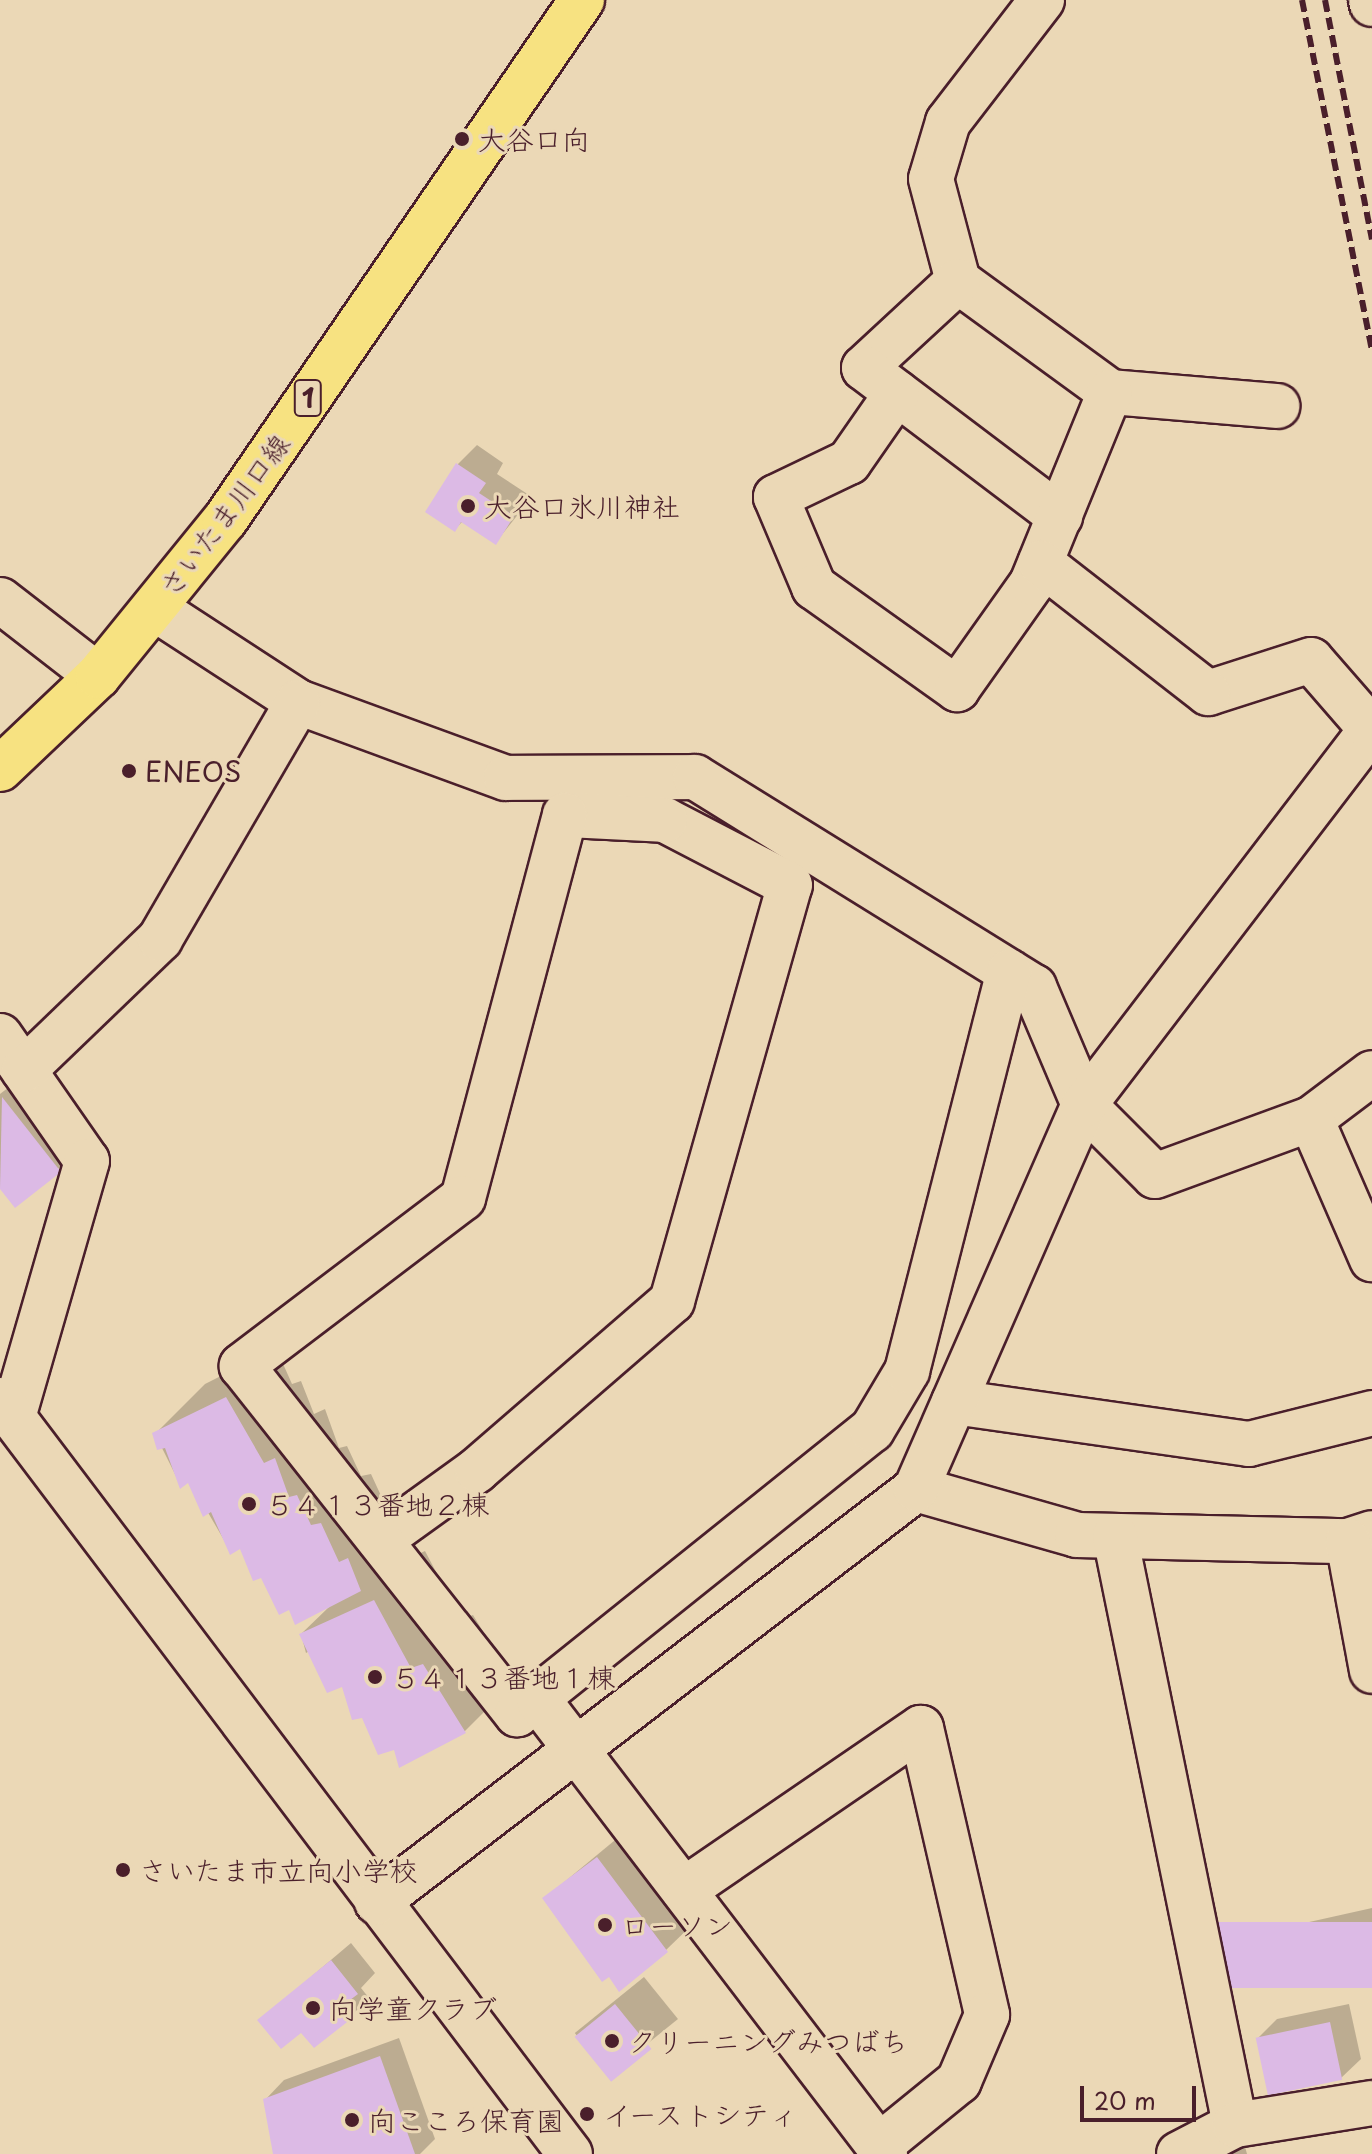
<!DOCTYPE html>
<meta charset="utf-8">
<style>
body{margin:0}
#map{position:relative;width:1372px;height:2154px;overflow:hidden;background:#ebd8b6;font-family:"Playpen Sans","Klee One",sans-serif}
div>[style]{position:absolute}
.shadow>*{inset:0;background:#0003;transform-origin:0 0}
.building>*{inset:0;background:#dcbae5;transform-origin:0 0}
.roads{filter:drop-shadow(2px 0 #4a1f2b) drop-shadow(-2px 0 #4a1f2b) drop-shadow(0 2px #4a1f2b) drop-shadow(0 -2px #4a1f2b)}
.minor>*{height:44px;margin:-22px;padding:0 22px;transform-origin:22px;border-radius:22px;background:#ebd8b6}
.major>*{height:44px;margin:-22px;padding:0 22px;transform-origin:22px;border-radius:22px;background:#f7e281}
.rail>*{height:6px;margin-top:-3px;transform-origin:0;background:repeating-linear-gradient(90deg,#4a1f2b 0 12px,transparent 0 18px)}
.dots>*{width:22px;height:22px;translate:-50% -50%;box-sizing:border-box;border:4px solid #ebd8b6;border-radius:50%}
span{translate:-50% -50%;white-space:nowrap;text-align:center;line-height:1.15;-webkit-text-stroke:6px #ebd8b6;paint-order:stroke}
.shield-label span{padding:2px 6px;background:#ebd8b6;border:2px solid;border-radius:6px;-webkit-text-stroke-width:0}
.shield-label{font-size:26px;color:#4a1f2b;font-weight:700}
.poi-label{font-size:28px;color:#4a1f2b}
.left{translate:0 -50%;text-align:left}
.street-label{font-size:28px;color:#4a1f2b}
.scale{position:absolute;left:1080px;top:2086px;width:116px;height:36px;box-sizing:border-box;border:4px solid #4a1f2b;border-top:0;padding-left:10px;font-size:24px;line-height:28px;white-space:nowrap;color:#4a1f2b;-webkit-text-stroke:6px #ebd8b6;paint-order:stroke}
</style>
<div id="map">
<div class="shadow">
<i style="clip-path:polygon(477px 445px,503px 463px,497px 474px,532px 497px,496px 542px,463px 521px,455px 529px,458px 464px)"></i>
<i style="clip-path:polygon(31px 1070px,88px 1143px,15px 1206px,0 1186px,0 1094px)"></i>
<i style="clip-path:polygon(276px 1348px,292px 1384px,301px 1381px,314px 1414px,325px 1409px,339px 1448px,347px 1446px,361px 1476px,371px 1474px,389px 1513px,378px 1572px,425px 1551px,461px 1619px,473px 1615px,514px 1682px,464px 1732px,395px 1748px,314px 1648px,306px 1653px,301px 1634px,329px 1607px,290px 1607px,241px 1546px,231px 1552px,189px 1480px,181px 1486px,155px 1434px,205px 1384px)"></i>
<i style="clip-path:polygon(626px 1831px,695px 1922px,666px 1950px,609px 1974px,545px 1898px)"></i>
<i style="clip-path:polygon(1372px 1908px,1372px 1986px,1217px 1957px,1237px 1938px)"></i>
<i style="clip-path:polygon(351px 1943px,375px 1973px,361px 1988px,369px 1998px,350px 2017px,301px 2030px,260px 2020px)"></i>
<i style="left:644px;top:1977px;width:54px;height:89px;rotate:51deg"></i>
<i style="clip-path:polygon(1349px 2004px,1361px 2059px,1341px 2078px,1258px 2038px,1277px 2019px)"></i>
<i style="clip-path:polygon(399px 2038px,435px 2139px,420px 2154px,276px 2154px,265px 2100px,284px 2080px)"></i>
<i style="clip-path:polygon(1244px 2143px,1247px 2154px,1214px 2154px)"></i>
</div>
<div class="building">
<i style="clip-path:polygon(456px 463px,486px 483px,479px 493px,514px 516px,496px 545px,461px 522px,455px 532px,425px 512px)"></i>
<i style="clip-path:polygon(2px 1097px,61px 1172px,15px 1208px,0 1189px)"></i>
<i style="clip-path:polygon(226px 1397px,264px 1463px,275px 1458px,289px 1497px,297px 1495px,311px 1525px,321px 1523px,339px 1562px,348px 1558px,361px 1591px,295px 1625px,289px 1610px,279px 1615px,261px 1578px,253px 1581px,240px 1549px,230px 1555px,211px 1512px,203px 1517px,188px 1483px,180px 1489px,165px 1448px,157px 1450px,152px 1433px)"></i>
<i style="clip-path:polygon(374px 1600px,411px 1668px,423px 1664px,466px 1733px,399px 1768px,394px 1750px,378px 1755px,362px 1718px,352px 1720px,342px 1687px,327px 1693px,299px 1634px)"></i>
<i style="clip-path:polygon(597px 1857px,668px 1952px,619px 1992px,609px 1977px,602px 1982px,542px 1898px)"></i>
<i style="left:1372px;top:1922px;width:66px;height:161px;rotate:90deg"></i>
<i style="clip-path:polygon(331px 1960px,358px 1994px,342px 2006px,351px 2019px,314px 2048px,301px 2033px,281px 2049px,257px 2020px)"></i>
<i style="left:615px;top:2004px;width:58px;height:52px;rotate:51deg"></i>
<i style="left:1330px;top:2022px;width:59px;height:76px;rotate:78deg"></i>
<i style="clip-path:polygon(380px 2056px,415px 2154px,273px 2154px,263px 2099px)"></i>
</div>
<div class="roads">
<div class="minor">
<i style="left:1042px;top:0;width:154px;rotate:127.6deg"></i>
<i style="left:948px;top:122px;width:59px;rotate:106.6deg"></i>
<i style="left:931px;top:179px;width:106px;rotate:75.2deg"></i>
<i style="left:958px;top:281px;width:188px;rotate:36.1deg"></i>
<i style="left:1110px;top:392px;width:168px;rotate:4.8deg"></i>
<i style="left:1371px;top:0;width:4px;rotate:76deg"></i>
<i style="left:958px;top:281px;width:128px;rotate:137.2deg"></i>
<i style="left:864px;top:368px;width:246px;rotate:37.1deg"></i>
<i style="left:897px;top:393px;width:84px;rotate:124.8deg"></i>
<i style="left:849px;top:462px;width:81px;rotate:154.4deg"></i>
<i style="left:776px;top:497px;width:98px;rotate:67.1deg"></i>
<i style="left:814px;top:587px;width:176px;rotate:35.5deg"></i>
<i style="left:957px;top:689px;width:130px;rotate:-54.7deg"></i>
<i style="left:1032px;top:583px;width:206px;rotate:-67.8deg"></i>
<i style="left:0;top:600px;width:124px;rotate:37.8deg"></i>
<i style="left:154px;top:608px;width:172px;rotate:33.1deg"></i>
<i style="left:298px;top:702px;width:221px;rotate:20.1deg"></i>
<i style="left:506px;top:778px;width:189px;rotate:-0.3deg"></i>
<i style="left:695px;top:777px;width:399px;rotate:31.8deg"></i>
<i style="left:1034px;top:987px;width:128px;rotate:67deg"></i>
<i style="left:1084px;top:1105px;width:100px;rotate:45deg"></i>
<i style="left:1155px;top:1176px;width:166px;rotate:-20.1deg"></i>
<i style="left:1311px;top:1119px;width:76px;rotate:-37deg"></i>
<i style="left:0;top:1036px;width:152px;rotate:55.2deg"></i>
<i style="left:87px;top:1161px;width:266px;rotate:106.1deg"></i>
<i style="left:24px;top:1070px;width:189px;rotate:-43.9deg"></i>
<i style="left:160px;top:939px;width:274px;rotate:-59.8deg"></i>
<i style="left:1311px;top:1119px;width:153px;rotate:66.5deg"></i>
<i style="left:0;top:1400px;width:945px;rotate:52.91deg"></i>
<i style="left:954px;top:1402px;width:298px;rotate:8.1deg"></i>
<i style="left:1249px;top:1444px;width:127px;rotate:-14.1deg"></i>
<i style="left:916px;top:1489px;width:167px;rotate:15.9deg"></i>
<i style="left:1077px;top:1535px;width:271px;rotate:1.3deg"></i>
<i style="left:1348px;top:1541px;width:25px;rotate:-18deg"></i>
<i style="left:1115px;top:1536px;width:601px;rotate:78.48deg"></i>
<i style="left:380px;top:1540px;width:120px;rotate:-35.8deg"></i>
<i style="left:477px;top:1470px;width:258px;rotate:-40.9deg"></i>
<i style="left:672px;top:1301px;width:432px;rotate:-74.2deg"></i>
<i style="left:790px;top:885px;width:141px;rotate:-152.5deg"></i>
<i style="left:665px;top:820px;width:100px;rotate:-177.1deg"></i>
<i style="left:565px;top:815px;width:396px;rotate:104.9deg"></i>
<i style="left:463px;top:1198px;width:278px;rotate:142.8deg"></i>
<i style="left:242px;top:1366px;width:444px;rotate:51.7deg"></i>
<i style="left:517px;top:1714px;width:455px;rotate:-38.7deg"></i>
<i style="left:872px;top:1430px;width:69px;rotate:-59.3deg"></i>
<i style="left:907px;top:1371px;width:412px;rotate:-75.7deg"></i>
<i style="left:1348px;top:1541px;width:132px;rotate:79.5deg"></i>
<i style="left:539px;top:1701px;width:570px;rotate:52.63deg"></i>
<i style="left:684px;top:1890px;width:287px;rotate:-34.4deg"></i>
<i style="left:921px;top:1728px;width:294px;rotate:77deg"></i>
<i style="left:987px;top:2015px;width:72px;rotate:113deg"></i>
<i style="left:959px;top:2081px;width:103px;rotate:140.9deg"></i>
<i style="left:377px;top:1902px;width:679px;rotate:-37.46deg"></i>
<i style="left:916px;top:1489px;width:419px;rotate:-66.4deg"></i>
<i style="left:1084px;top:1105px;width:473px;rotate:-52.6deg"></i>
<i style="left:1371px;top:729px;width:91px;rotate:-131deg"></i>
<i style="left:1311px;top:660px;width:108px;rotate:162.2deg"></i>
<i style="left:1208px;top:693px;width:212px;rotate:-142.1deg"></i>
<i style="left:1179px;top:2154px;width:63px;rotate:-27.4deg"></i>
<i style="left:1235px;top:2125px;width:139px;rotate:-9.1deg"></i>
</div>
<div class="major">
<i style="left:0;top:769px;width:135px;rotate:-43.5deg"></i>
<i style="left:98px;top:676px;width:201px;rotate:-50.9deg"></i>
<i style="left:225px;top:520px;width:631px;rotate:-55.53deg"></i>
</div>
</div>
<div class="rail">
<i style="left:1302px;top:0;width:358px;rotate:78.7deg"></i>
<i style="left:1325px;top:0;width:244px;rotate:78.9deg"></i>
</div>
<div class="dots">
<i style="left:462px;top:139px;background:#4a1f2b"></i>
<i style="left:468px;top:506px;background:#4a1f2b"></i>
<i style="left:129px;top:771px;background:#4a1f2b"></i>
<i style="left:249px;top:1504px;background:#4a1f2b"></i>
<i style="left:375px;top:1677px;background:#4a1f2b"></i>
<i style="left:123px;top:1870px;background:#4a1f2b"></i>
<i style="left:605px;top:1925px;background:#4a1f2b"></i>
<i style="left:313px;top:2008px;background:#4a1f2b"></i>
<i style="left:612px;top:2041px;background:#4a1f2b"></i>
<i style="left:587px;top:2114px;background:#4a1f2b"></i>
<i style="left:352px;top:2120px;background:#4a1f2b"></i>
</div>
<div class="shield-label">
<span style="left:308px;top:398px">1</span>
</div>
<div class="poi-label">
<span class="left" style="left:478px;top:139px">大谷口向</span>
<span class="left" style="left:484px;top:506px">大谷口氷川神社</span>
<span class="left" style="left:145px;top:771px">ENEOS</span>
<span class="left" style="left:265px;top:1504px">５４１３番地２棟</span>
<span class="left" style="left:391px;top:1677px">５４１３番地１棟</span>
<span class="left" style="left:139px;top:1870px">さいたま市立向小学校</span>
<span class="left" style="left:621px;top:1925px">ローソン</span>
<span class="left" style="left:329px;top:2008px">向学童クラブ</span>
<span class="left" style="left:628px;top:2041px">クリーニングみつばち</span>
<span class="left" style="left:603px;top:2114px">イーストシティ</span>
<span class="left" style="left:368px;top:2120px">向こころ保育園</span>
</div>
<div class="street-label">
<span style="left:224px;top:515px;rotate:-53deg">さいたま川口線</span>
</div>
<div class="scale">20 m</div>
</div>
